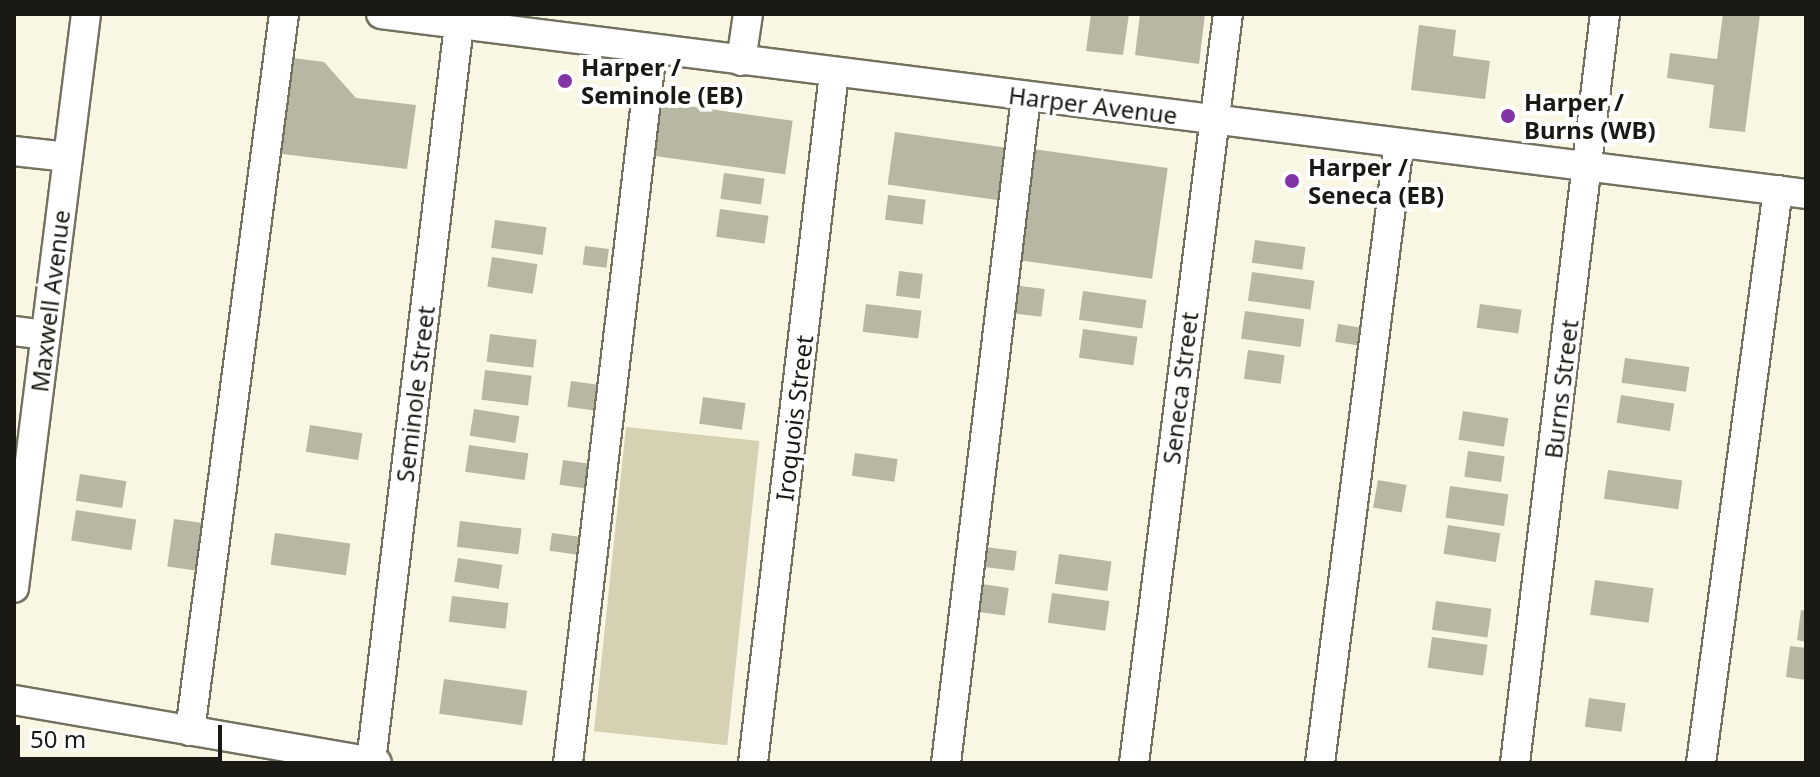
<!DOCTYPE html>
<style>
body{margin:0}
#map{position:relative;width:1820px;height:777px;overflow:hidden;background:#f9f7e4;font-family:"Noto Sans",sans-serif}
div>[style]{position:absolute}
.green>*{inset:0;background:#d5d1b2;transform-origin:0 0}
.building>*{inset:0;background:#b8b7a4;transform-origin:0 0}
.roads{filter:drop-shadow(2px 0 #737160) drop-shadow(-2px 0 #737160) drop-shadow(0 2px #737160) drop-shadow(0 -2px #737160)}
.minor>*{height:28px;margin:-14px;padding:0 14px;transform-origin:14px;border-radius:14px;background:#fff}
.dots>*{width:22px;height:22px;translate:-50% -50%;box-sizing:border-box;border:4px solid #fff;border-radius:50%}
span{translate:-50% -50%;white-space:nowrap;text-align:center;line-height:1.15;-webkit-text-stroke:8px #fff;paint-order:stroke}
.poi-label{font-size:24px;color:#1a1913;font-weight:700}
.left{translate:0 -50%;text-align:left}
.street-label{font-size:24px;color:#1a1913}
.frame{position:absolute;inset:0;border:16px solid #1a1913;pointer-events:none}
.scale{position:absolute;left:16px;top:725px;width:206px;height:36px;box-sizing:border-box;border:4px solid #1a1913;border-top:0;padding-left:10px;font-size:24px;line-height:28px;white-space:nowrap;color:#1a1913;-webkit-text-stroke:6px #fff;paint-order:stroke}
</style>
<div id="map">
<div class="green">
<i style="left:626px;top:427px;width:134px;height:306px;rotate:6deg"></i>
</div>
<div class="building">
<i style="clip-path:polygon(1091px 14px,1129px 14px,1123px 55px,1086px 51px)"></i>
<i style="clip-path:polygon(1140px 14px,1205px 14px,1199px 64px,1135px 55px)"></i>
<i style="clip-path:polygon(1723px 14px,1760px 14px,1745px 132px,1709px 128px,1714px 85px,1667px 78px,1670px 53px,1717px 59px)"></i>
<i style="clip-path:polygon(1419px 25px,1456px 30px,1453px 56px,1490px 61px,1485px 99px,1411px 90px)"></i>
<i style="clip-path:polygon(285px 57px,324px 62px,356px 98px,416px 105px,407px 169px,274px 153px)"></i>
<i style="left:659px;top:102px;width:135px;height:54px;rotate:8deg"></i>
<i style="left:895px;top:132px;width:116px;height:53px;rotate:8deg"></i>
<i style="left:1033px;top:149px;width:136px;height:112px;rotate:8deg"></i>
<i style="left:724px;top:173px;width:41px;height:26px;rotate:8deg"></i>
<i style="left:888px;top:195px;width:38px;height:25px;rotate:7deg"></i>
<i style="left:720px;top:209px;width:49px;height:28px;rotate:8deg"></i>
<i style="left:495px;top:220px;width:52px;height:28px;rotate:8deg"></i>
<i style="left:1255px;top:240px;width:51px;height:23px;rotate:8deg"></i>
<i style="left:585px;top:246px;width:24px;height:19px;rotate:7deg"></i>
<i style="left:492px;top:257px;width:46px;height:30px;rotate:9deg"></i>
<i style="left:899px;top:271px;width:24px;height:25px;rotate:7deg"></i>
<i style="left:1252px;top:272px;width:63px;height:29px;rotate:8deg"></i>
<i style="left:1012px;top:285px;width:33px;height:28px;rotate:7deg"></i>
<i style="left:1083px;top:291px;width:64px;height:29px;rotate:8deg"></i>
<i style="left:866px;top:304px;width:56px;height:28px;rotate:7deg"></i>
<i style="left:1480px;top:304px;width:42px;height:24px;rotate:8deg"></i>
<i style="left:1245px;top:311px;width:60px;height:28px;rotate:8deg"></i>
<i style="left:1338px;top:324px;width:25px;height:18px;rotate:9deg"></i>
<i style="left:1083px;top:329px;width:55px;height:29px;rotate:8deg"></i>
<i style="left:490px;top:334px;width:47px;height:28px;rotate:7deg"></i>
<i style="left:1248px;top:350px;width:37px;height:29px;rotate:8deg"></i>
<i style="left:1625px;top:358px;width:65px;height:25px;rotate:8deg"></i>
<i style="left:485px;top:370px;width:47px;height:30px;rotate:7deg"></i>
<i style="left:571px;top:381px;width:27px;height:26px;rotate:8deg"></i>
<i style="left:1621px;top:395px;width:54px;height:28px;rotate:9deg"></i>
<i style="left:703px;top:397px;width:43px;height:27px;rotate:8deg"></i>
<i style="left:474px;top:409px;width:46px;height:27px;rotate:9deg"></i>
<i style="left:1463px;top:411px;width:46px;height:29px;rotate:9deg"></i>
<i style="left:310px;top:425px;width:53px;height:27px;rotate:9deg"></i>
<i style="left:469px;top:445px;width:60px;height:27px;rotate:8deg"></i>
<i style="left:1468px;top:451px;width:37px;height:26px;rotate:8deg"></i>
<i style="left:855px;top:453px;width:43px;height:23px;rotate:8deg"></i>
<i style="left:563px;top:460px;width:27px;height:25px;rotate:8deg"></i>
<i style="left:1608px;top:470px;width:75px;height:29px;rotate:8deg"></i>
<i style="left:80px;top:474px;width:47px;height:27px;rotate:9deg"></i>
<i style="left:1378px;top:480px;width:29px;height:28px;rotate:10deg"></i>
<i style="left:1450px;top:486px;width:59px;height:32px;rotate:8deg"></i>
<i style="left:76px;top:510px;width:61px;height:31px;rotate:9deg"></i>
<i style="left:174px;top:519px;width:34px;height:48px;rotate:8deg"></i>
<i style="left:460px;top:521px;width:62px;height:26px;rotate:7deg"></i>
<i style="left:1448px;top:525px;width:53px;height:29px;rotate:9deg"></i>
<i style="left:275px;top:533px;width:76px;height:32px;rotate:8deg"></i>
<i style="left:552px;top:533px;width:27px;height:18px;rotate:8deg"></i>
<i style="left:985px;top:547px;width:32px;height:20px;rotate:7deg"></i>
<i style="left:1059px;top:554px;width:53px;height:30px;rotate:8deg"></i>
<i style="left:458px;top:558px;width:45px;height:24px;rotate:9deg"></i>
<i style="left:1595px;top:580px;width:59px;height:35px;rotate:8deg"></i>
<i style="left:981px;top:584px;width:28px;height:28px;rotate:8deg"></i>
<i style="left:1052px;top:593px;width:58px;height:30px;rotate:8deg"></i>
<i style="left:452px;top:596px;width:57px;height:26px;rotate:7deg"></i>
<i style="left:1436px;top:601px;width:56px;height:29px;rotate:8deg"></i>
<i style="clip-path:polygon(1801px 610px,1806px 611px,1806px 642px,1797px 640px)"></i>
<i style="left:1432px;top:637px;width:56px;height:31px;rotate:8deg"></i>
<i style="clip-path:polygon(1790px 646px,1806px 648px,1806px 680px,1786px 677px)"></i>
<i style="left:444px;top:679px;width:84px;height:35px;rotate:8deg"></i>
<i style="left:1589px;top:698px;width:37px;height:29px;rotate:8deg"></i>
</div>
<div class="roads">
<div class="minor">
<i style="left:381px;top:14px;width:1436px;rotate:7.2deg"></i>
<i style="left:741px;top:61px;width:48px;rotate:-81.5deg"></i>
<i style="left:14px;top:151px;width:54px;rotate:6.3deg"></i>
<i style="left:14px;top:331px;width:31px;rotate:7deg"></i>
<i style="left:14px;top:588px;width:578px;rotate:-82.85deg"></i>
<i style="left:14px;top:700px;width:368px;rotate:9.8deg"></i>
<i style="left:190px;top:731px;width:723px;rotate:-82.53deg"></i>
<i style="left:371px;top:762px;width:742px;rotate:-83.19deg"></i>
<i style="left:568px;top:763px;width:718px;rotate:-83.28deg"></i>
<i style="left:753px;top:763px;width:695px;rotate:-83.3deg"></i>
<i style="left:946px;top:763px;width:671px;rotate:-83.15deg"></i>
<i style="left:1134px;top:763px;width:755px;rotate:-82.85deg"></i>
<i style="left:1320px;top:763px;width:624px;rotate:-82.73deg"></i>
<i style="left:1515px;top:763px;width:754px;rotate:-83.15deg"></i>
<i style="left:1701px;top:763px;width:578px;rotate:-82.35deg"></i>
</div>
</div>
<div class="dots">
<i style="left:565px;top:81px;background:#8034a5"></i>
<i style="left:1508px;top:116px;background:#8034a5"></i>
<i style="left:1292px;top:181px;background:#8034a5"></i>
</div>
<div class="poi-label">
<span class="left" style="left:581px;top:81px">Harper /<br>Seminole (EB)</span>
<span class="left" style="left:1524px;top:116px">Harper /<br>Burns (WB)</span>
<span class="left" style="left:1308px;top:181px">Harper /<br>Seneca (EB)</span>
</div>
<div class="street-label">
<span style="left:1093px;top:105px;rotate:7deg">Harper Avenue</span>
<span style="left:50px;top:301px;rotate:-83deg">Maxwell Avenue</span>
<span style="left:1180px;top:388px;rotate:-83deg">Seneca Street</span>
<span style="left:1561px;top:389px;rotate:-83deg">Burns Street</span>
<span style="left:415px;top:394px;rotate:-83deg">Seminole Street</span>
<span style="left:794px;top:418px;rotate:-83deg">Iroquois Street</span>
</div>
<div class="frame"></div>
<div class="scale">50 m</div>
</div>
